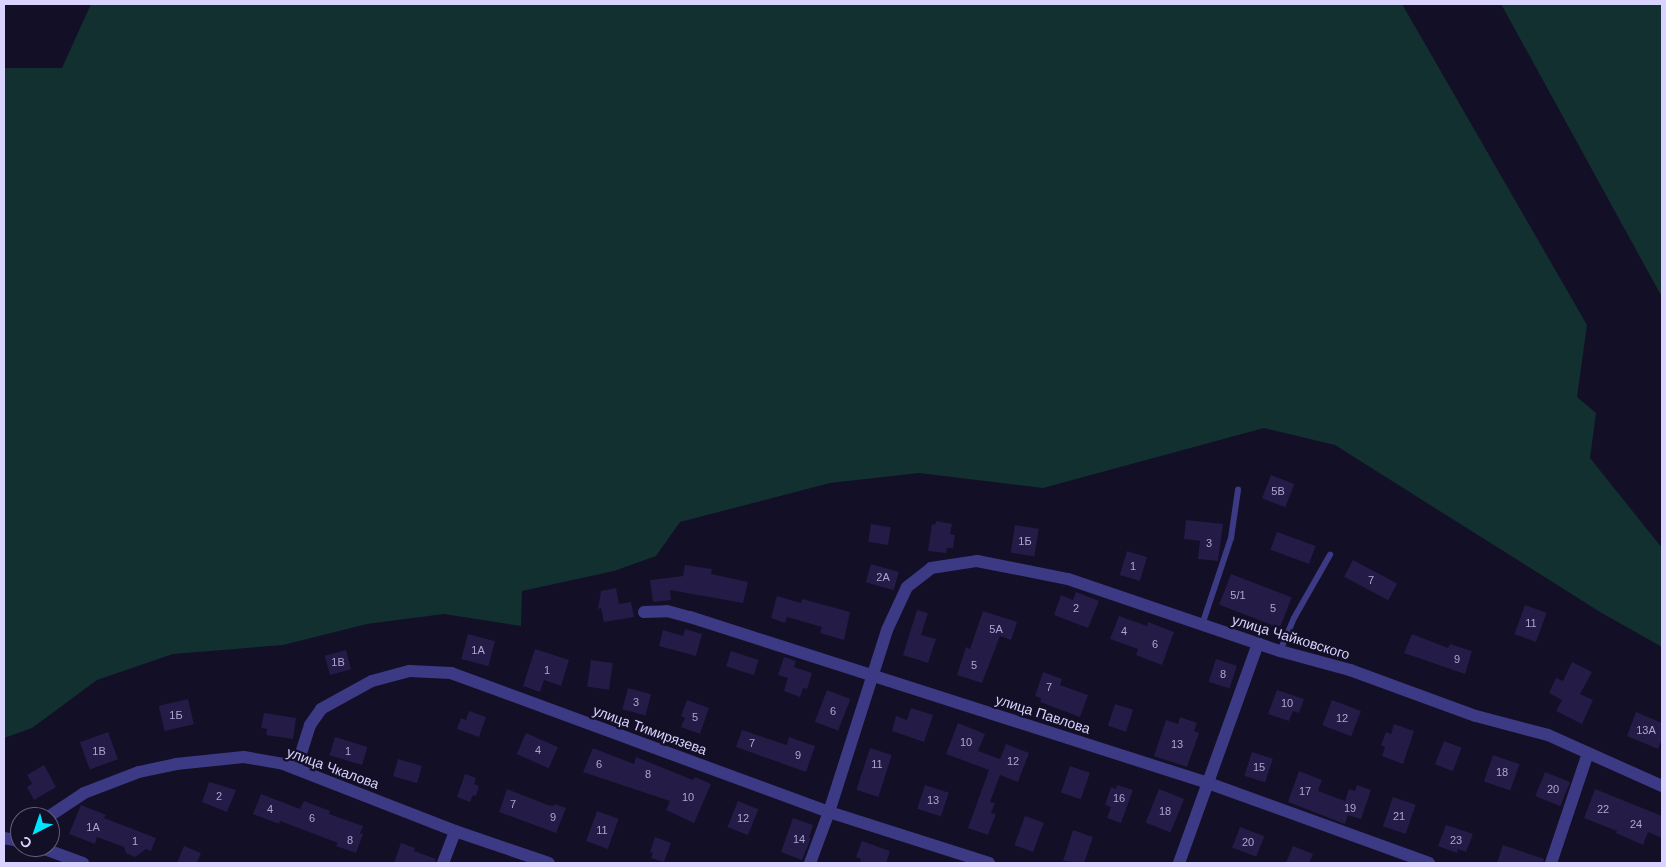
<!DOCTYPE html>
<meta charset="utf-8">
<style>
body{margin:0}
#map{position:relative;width:1666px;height:867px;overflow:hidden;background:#130f26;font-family:Arial,sans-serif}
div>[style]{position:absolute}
.green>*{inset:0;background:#12302f}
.building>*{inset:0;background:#241b47;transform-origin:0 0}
.service>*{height:6px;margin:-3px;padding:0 3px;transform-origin:3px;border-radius:3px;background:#3d3a85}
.minor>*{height:12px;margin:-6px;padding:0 6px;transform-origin:6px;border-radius:6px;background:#3d3a85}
span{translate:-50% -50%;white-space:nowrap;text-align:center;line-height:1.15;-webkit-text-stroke:4.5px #130f26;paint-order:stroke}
.number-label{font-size:11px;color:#aca6d1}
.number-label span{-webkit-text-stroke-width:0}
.street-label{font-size:14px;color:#d9d4ff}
.frame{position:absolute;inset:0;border:5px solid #d9d4ff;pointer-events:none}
.north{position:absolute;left:10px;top:807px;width:50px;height:50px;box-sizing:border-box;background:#130f26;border:1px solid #625e7d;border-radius:50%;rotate:221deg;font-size:14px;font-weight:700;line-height:20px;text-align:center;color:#d9d4ff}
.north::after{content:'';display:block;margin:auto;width:18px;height:22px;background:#00e5ff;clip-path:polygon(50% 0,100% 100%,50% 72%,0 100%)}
</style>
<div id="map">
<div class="green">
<i style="clip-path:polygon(91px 4px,1402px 4px,1587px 325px,1577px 397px,1596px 413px,1590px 458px,1662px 548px,1662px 647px,1600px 612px,1335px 445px,1264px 428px,1043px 488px,919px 473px,830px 483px,680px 522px,656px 556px,614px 571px,522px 591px,521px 626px,444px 614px,367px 624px,283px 645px,173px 654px,97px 680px,32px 728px,4px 738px,4px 68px,62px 68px)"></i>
<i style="clip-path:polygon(1501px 4px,1662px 4px,1662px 297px)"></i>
</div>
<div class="building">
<i style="left:1271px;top:475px;width:25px;height:25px;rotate:21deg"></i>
<i style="clip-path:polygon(1186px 520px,1223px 524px,1218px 561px,1198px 559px,1200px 541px,1184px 539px)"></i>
<i style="clip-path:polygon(936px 521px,952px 524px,950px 534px,955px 535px,953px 548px,947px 548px,946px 553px,928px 551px,932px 524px,935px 525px)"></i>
<i style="left:871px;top:524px;width:20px;height:18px;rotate:9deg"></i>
<i style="left:1015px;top:525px;width:24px;height:28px;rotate:9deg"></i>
<i style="left:1277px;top:532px;width:41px;height:19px;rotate:20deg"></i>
<i style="left:1127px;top:551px;width:21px;height:25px;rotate:17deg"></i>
<i style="left:1353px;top:560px;width:50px;height:19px;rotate:28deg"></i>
<i style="left:871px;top:564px;width:29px;height:19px;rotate:16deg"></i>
<i style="clip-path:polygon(685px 565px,712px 569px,711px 574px,748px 582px,743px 603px,670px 590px,671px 600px,653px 602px,650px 580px,683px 576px)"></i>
<i style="left:1231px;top:574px;width:65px;height:33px;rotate:21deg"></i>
<i style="clip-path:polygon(616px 588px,619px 604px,631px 602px,634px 617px,604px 622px,601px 608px,598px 609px,601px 591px)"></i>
<i style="clip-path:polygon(1076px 592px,1099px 601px,1088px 628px,1054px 615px,1061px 595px,1073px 600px)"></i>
<i style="clip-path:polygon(777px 596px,801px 603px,802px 599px,850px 612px,844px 640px,820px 633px,822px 627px,787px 617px,785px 623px,771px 618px)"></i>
<i style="left:1525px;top:605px;width:23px;height:31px;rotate:20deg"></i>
<i style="clip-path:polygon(917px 610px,928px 613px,921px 635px,936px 639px,928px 663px,903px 655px)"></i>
<i style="clip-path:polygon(983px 611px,1017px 622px,1011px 640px,1000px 636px,982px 683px,957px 675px,966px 647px,970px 649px)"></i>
<i style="clip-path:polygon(1119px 616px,1147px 626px,1148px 622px,1174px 632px,1162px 665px,1136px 655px,1138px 649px,1110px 639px)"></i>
<i style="clip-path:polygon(685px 629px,702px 634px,696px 656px,659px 646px,663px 630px,683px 636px)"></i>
<i style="left:468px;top:634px;width:28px;height:26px;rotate:15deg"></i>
<i style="clip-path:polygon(1412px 634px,1448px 648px,1450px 644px,1472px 651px,1465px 674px,1404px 653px)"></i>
<i style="clip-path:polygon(535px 649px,569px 660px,561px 686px,544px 680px,540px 692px,523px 686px)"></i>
<i style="left:346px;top:650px;width:20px;height:22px;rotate:75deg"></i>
<i style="left:731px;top:651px;width:29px;height:16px;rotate:18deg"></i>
<i style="clip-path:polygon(784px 657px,796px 661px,794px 667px,812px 673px,807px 689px,803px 688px,800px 697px,784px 691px,788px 678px,778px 675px)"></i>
<i style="left:1216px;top:659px;width:22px;height:24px;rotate:18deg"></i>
<i style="left:591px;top:660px;width:22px;height:27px;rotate:8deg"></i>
<i style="clip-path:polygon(1572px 662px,1592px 672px,1580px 694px,1593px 700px,1582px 724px,1556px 711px,1562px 700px,1549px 693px,1556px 678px,1563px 681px)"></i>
<i style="clip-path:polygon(1043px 672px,1062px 679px,1060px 685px,1088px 695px,1080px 717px,1040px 702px,1041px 698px,1035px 696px)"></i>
<i style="left:628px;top:688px;width:24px;height:22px;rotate:15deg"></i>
<i style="left:827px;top:690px;width:25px;height:34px;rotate:21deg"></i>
<i style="clip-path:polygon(1277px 690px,1304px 699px,1299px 713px,1293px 711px,1289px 721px,1268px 714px)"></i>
<i style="left:188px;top:699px;width:26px;height:30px;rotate:77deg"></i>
<i style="clip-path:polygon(687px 700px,709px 708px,700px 734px,681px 727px,685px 718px,681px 716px)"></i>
<i style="left:1332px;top:700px;width:31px;height:27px;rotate:21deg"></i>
<i style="left:1115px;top:704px;width:19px;height:23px;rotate:18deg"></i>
<i style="clip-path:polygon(911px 708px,933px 715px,924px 742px,892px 731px,896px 716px,907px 720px)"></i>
<i style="clip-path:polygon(469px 711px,486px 717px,479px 737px,457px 729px,461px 718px,466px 720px)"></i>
<i style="clip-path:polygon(1636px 712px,1662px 723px,1662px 738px,1658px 749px,1627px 736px)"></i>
<i style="clip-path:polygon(264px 713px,296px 718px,293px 739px,266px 735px,267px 729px,261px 728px)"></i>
<i style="clip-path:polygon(1180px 717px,1197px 723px,1194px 731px,1199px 733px,1187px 767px,1154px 756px,1166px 720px,1178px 724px)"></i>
<i style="clip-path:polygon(958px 723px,985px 734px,978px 751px,1000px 759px,1006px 744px,1029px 753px,1018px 782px,1000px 775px,990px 802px,995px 803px,991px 813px,996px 814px,988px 835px,968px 828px,989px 770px,946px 754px)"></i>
<i style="clip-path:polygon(1394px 724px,1414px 731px,1403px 764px,1382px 756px,1385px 747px,1381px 745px,1386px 732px,1391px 734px)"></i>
<i style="clip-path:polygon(742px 730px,787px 745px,789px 737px,815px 746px,806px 772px,736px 747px)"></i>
<i style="left:108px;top:732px;width:29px;height:30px;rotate:70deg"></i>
<i style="left:526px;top:733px;width:35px;height:23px;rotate:24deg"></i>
<i style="left:335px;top:737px;width:34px;height:19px;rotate:17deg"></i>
<i style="left:1444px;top:741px;width:19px;height:25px;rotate:21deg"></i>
<i style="clip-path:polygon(593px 748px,634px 764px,636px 757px,693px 780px,695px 777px,711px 784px,694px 823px,666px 810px,670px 801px,583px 772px)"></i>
<i style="left:870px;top:748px;width:23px;height:44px;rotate:18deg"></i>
<i style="left:1252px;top:752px;width:22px;height:25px;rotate:18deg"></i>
<i style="left:1493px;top:755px;width:28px;height:28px;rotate:19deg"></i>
<i style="left:398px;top:759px;width:25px;height:18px;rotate:16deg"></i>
<i style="clip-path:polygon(44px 765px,56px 787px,34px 800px,27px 787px,32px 784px,27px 775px)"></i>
<i style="left:1070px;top:766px;width:21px;height:28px;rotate:19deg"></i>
<i style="clip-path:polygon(1299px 771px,1322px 780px,1318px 791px,1345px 801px,1349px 789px,1355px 791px,1357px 785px,1371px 790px,1361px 819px,1348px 815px,1345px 824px,1288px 802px)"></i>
<i style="left:1545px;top:772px;width:27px;height:26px;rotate:22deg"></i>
<i style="clip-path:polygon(465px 774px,476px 778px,474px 784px,479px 786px,476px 796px,473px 795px,470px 802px,457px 797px)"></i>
<i style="clip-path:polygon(209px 782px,236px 790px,227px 812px,202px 802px)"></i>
<i style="left:925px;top:785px;width:25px;height:25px;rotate:18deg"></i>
<i style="clip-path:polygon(1117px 785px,1133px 790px,1121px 823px,1107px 818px,1111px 807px,1105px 805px,1111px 787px,1116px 789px)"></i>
<i style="clip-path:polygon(507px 789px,548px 805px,554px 806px,555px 804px,566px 808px,556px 833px,499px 812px)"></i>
<i style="left:1159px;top:789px;width:27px;height:36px;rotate:22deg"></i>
<i style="clip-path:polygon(1595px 789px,1662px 816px,1662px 838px,1648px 832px,1643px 845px,1616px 833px,1617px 831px,1584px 818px)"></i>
<i style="clip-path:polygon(261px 794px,300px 809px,304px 801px,330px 811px,329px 814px,363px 826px,360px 833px,363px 834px,356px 853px,336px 846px,338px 843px,280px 821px,279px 824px,253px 814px)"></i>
<i style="left:1393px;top:797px;width:24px;height:31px;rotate:19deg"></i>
<i style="left:738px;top:801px;width:22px;height:28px;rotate:22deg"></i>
<i style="clip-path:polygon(81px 805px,106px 815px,104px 818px,156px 838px,151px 851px,146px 849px,135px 857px,126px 853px,124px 847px,97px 837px,95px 844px,69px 834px)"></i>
<i style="left:597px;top:811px;width:23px;height:32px;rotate:20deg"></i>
<i style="left:1025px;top:816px;width:20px;height:31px;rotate:20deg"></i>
<i style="clip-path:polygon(793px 818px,813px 825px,809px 838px,811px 838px,802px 860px,781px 852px)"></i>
<i style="clip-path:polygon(1446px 825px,1473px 834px,1466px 852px,1458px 849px,1457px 853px,1438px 846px)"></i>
<i style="left:1240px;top:827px;width:26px;height:22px;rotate:21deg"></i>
<i style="clip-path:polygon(1073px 830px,1093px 837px,1084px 863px,1063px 861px)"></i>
<i style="clip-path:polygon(655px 837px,671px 843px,664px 862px,651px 858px,653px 853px,650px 852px)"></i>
<i style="clip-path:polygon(862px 841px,890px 851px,886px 863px,860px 863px,861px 859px,856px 857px)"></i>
<i style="clip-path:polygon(401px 843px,415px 848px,414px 851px,436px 859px,435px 863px,394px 863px)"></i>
<i style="clip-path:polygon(1503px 845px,1544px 859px,1543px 863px,1497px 863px)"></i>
<i style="clip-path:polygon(184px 846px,201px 853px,197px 863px,177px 863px)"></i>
<i style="clip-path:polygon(1293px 846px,1313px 854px,1309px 863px,1286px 863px)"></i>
</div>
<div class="service">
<i style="left:1202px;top:625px;width:92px;rotate:-71.6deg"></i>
<i style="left:1231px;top:538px;width:49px;rotate:-81.7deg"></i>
<i style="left:1280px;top:651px;width:36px;rotate:-67deg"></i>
<i style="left:1294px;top:618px;width:73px;rotate:-60.3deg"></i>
</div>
<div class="minor">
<i style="left:644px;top:612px;width:23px;rotate:-2deg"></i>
<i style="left:667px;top:611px;width:24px;rotate:15deg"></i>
<i style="left:690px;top:617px;width:544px;rotate:17.77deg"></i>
<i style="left:1208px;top:783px;width:235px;rotate:19.9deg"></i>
<i style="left:296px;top:769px;width:46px;rotate:-72.3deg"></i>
<i style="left:310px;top:725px;width:19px;rotate:-55deg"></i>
<i style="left:321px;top:709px;width:58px;rotate:-28.8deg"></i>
<i style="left:372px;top:681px;width:39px;rotate:-15deg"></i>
<i style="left:410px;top:671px;width:41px;rotate:2.8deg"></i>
<i style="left:451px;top:673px;width:403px;rotate:20.2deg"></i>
<i style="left:829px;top:812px;width:168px;rotate:17.7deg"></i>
<i style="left:48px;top:817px;width:43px;rotate:-33.7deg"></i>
<i style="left:84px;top:793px;width:59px;rotate:-20.9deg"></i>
<i style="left:139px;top:772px;width:38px;rotate:-12deg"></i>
<i style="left:176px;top:764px;width:68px;rotate:-5.9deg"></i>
<i style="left:244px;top:757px;width:40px;rotate:10deg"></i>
<i style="left:283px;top:764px;width:185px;rotate:21.3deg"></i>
<i style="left:455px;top:831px;width:99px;rotate:18.8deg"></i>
<i style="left:4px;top:838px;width:16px;rotate:11deg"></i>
<i style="left:39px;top:847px;width:47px;rotate:20deg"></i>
<i style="left:443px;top:863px;width:34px;rotate:-69deg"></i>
<i style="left:810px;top:863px;width:54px;rotate:-69.6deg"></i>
<i style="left:829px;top:812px;width:191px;rotate:-72.3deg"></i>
<i style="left:887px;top:630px;width:47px;rotate:-65.1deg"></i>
<i style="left:907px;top:587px;width:31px;rotate:-38deg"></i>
<i style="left:931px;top:568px;width:47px;rotate:-8.7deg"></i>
<i style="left:977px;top:561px;width:93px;rotate:11.2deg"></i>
<i style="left:1068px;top:579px;width:224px;rotate:18.8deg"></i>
<i style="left:1280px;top:651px;width:73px;rotate:15.2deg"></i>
<i style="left:1350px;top:670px;width:134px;rotate:20.1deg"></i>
<i style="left:1476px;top:716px;width:74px;rotate:14.8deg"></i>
<i style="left:1548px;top:735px;width:125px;rotate:24.1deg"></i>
<i style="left:1179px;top:863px;width:234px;rotate:-70.2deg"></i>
<i style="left:1551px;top:863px;width:116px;rotate:-71.4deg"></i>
</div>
<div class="number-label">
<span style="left:1278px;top:491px">5В</span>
<span style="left:1025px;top:541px">1Б</span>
<span style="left:1209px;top:543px">3</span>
<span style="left:1133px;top:566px">1</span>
<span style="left:883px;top:577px">2А</span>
<span style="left:1371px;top:580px">7</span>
<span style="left:1238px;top:595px">5/1</span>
<span style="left:1076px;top:608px">2</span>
<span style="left:1273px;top:608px">5</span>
<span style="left:1531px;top:623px">11</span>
<span style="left:996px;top:629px">5А</span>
<span style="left:1124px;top:631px">4</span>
<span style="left:1155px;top:644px">6</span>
<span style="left:478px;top:650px">1А</span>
<span style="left:1457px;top:659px">9</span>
<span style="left:338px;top:662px">1В</span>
<span style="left:974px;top:665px">5</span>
<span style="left:547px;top:670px">1</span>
<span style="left:1223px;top:674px">8</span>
<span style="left:1049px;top:687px">7</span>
<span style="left:636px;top:702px">3</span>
<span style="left:1287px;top:703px">10</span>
<span style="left:833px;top:711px">6</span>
<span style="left:176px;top:715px">1Б</span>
<span style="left:695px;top:717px">5</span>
<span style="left:1342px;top:718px">12</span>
<span style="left:1646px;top:730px">13А</span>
<span style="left:966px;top:742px">10</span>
<span style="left:752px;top:743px">7</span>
<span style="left:1177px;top:744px">13</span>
<span style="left:538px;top:750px">4</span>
<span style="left:99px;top:751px">1В</span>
<span style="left:348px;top:751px">1</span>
<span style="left:798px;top:755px">9</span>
<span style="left:1013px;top:761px">12</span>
<span style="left:599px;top:764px">6</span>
<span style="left:877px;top:764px">11</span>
<span style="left:1259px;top:767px">15</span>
<span style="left:1502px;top:772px">18</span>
<span style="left:648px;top:774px">8</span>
<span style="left:1553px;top:789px">20</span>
<span style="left:1305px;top:791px">17</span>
<span style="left:219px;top:796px">2</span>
<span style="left:688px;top:797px">10</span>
<span style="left:1119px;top:798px">16</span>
<span style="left:933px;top:800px">13</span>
<span style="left:513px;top:804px">7</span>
<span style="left:1350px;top:808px">19</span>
<span style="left:270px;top:809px">4</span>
<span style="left:1603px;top:809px">22</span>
<span style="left:1165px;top:811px">18</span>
<span style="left:1399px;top:816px">21</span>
<span style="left:553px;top:817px">9</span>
<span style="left:312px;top:818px">6</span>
<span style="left:743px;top:818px">12</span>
<span style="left:1636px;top:824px">24</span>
<span style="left:93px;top:827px">1А</span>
<span style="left:602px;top:830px">11</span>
<span style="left:799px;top:839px">14</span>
<span style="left:350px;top:840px">8</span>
<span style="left:1456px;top:840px">23</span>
<span style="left:135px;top:841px">1</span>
<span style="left:1248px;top:842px">20</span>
</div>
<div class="street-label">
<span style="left:1291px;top:637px;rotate:17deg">улица Чайковского</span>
<span style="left:1043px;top:714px;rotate:18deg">улица Павлова</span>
<span style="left:650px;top:730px;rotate:20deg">улица Тимирязева</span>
<span style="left:333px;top:768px;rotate:20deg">улица Чкалова</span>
</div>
<div class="frame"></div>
<div class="north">С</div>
</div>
